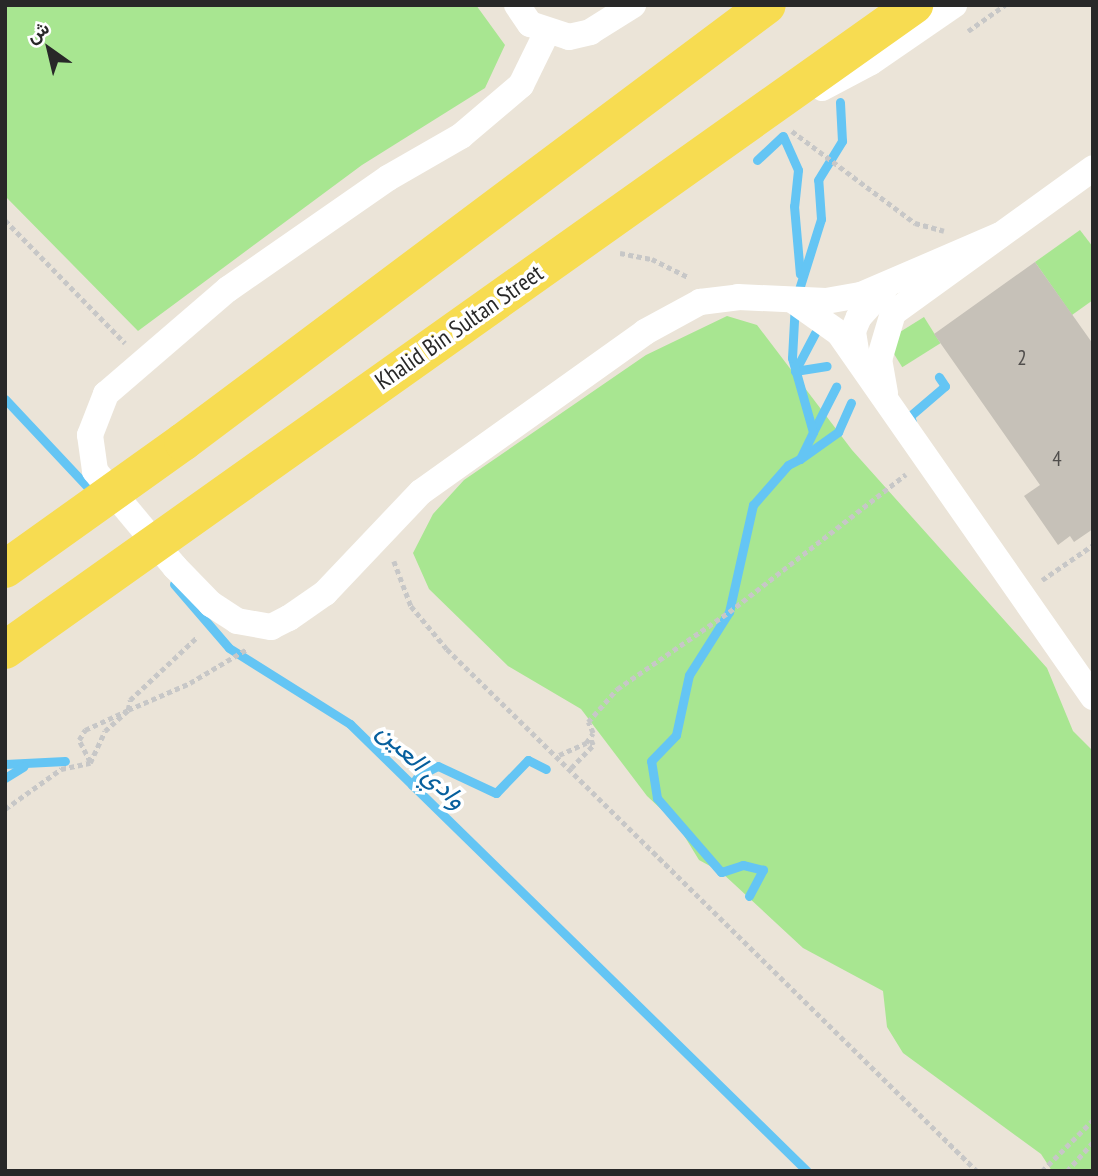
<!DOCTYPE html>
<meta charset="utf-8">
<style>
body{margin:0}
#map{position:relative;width:1098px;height:1176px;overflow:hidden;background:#ebe4d8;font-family:"PT Sans Narrow",Vazirmatn,sans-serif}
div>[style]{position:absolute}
.green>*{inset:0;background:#a8e691;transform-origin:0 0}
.stream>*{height:9px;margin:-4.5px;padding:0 4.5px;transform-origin:4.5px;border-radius:4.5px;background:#64c5f4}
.building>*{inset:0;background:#c6c1b8}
.path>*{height:4.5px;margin-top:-2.25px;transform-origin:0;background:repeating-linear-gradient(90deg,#c7c7c7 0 5px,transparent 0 8.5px)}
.minor>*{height:26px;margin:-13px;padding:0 13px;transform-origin:13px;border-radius:13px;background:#fff}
.primary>*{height:38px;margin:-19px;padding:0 19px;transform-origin:19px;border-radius:19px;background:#f7dc51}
span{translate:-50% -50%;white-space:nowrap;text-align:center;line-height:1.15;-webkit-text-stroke:7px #fff;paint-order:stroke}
.number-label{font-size:21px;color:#504e4c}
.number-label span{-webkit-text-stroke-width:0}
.street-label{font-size:24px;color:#282828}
.water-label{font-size:26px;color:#065f9d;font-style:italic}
.frame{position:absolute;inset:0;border:7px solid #282828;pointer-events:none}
.north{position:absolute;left:14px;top:14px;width:70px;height:70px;-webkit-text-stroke:5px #fff;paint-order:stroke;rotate:326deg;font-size:19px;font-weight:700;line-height:28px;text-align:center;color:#282828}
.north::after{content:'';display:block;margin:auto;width:24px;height:32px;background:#282828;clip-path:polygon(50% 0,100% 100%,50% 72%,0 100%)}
</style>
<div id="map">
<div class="green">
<i style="clip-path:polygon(5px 5px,476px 5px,505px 45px,485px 88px,362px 165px,138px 331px,5px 196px)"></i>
<i style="clip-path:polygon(1080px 230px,1093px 247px,1093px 300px,1072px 315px,1035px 262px)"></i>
<i style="clip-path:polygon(727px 316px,757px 325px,852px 450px,1047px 668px,1073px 731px,1093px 751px,1093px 1171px,1052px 1171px,1041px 1154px,903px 1053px,887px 1027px,883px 991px,803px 948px,721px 872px,699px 860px,677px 824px,647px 796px,581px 709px,508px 666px,429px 589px,413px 553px,433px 514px,464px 480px,646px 355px)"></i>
<i style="left:924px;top:317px;width:31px;height:45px;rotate:58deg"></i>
</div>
<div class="stream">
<i style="left:757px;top:160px;width:35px;rotate:-43deg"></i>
<i style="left:783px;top:136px;width:37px;rotate:66deg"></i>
<i style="left:798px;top:170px;width:36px;rotate:96deg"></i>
<i style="left:794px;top:206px;width:68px;rotate:85deg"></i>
<i style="left:795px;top:371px;width:43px;rotate:-62.2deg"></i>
<i style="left:795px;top:371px;width:32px;rotate:-9deg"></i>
<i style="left:5px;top:399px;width:132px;rotate:46.8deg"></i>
<i style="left:912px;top:422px;width:6px;rotate:-108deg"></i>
<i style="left:910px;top:416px;width:46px;rotate:-40.6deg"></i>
<i style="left:945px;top:386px;width:11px;rotate:-124deg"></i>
<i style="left:813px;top:432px;width:51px;rotate:-62.9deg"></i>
<i style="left:800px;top:459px;width:47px;rotate:-35.4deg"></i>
<i style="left:838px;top:432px;width:32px;rotate:-66deg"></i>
<i style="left:174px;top:584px;width:84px;rotate:49.3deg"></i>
<i style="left:229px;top:648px;width:143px;rotate:32.1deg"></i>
<i style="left:350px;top:724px;width:639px;rotate:44.37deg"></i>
<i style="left:5px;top:764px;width:60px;rotate:-2.9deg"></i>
<i style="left:5px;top:778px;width:22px;rotate:-32deg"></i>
<i style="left:412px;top:785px;width:11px;rotate:-56deg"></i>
<i style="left:418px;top:776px;width:22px;rotate:-27deg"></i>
<i style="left:438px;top:766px;width:64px;rotate:25deg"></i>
<i style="left:496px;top:793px;width:46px;rotate:-45.9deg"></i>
<i style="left:528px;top:760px;width:20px;rotate:27deg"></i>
<i style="left:749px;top:896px;width:30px;rotate:-62deg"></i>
<i style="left:763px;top:870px;width:21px;rotate:-166deg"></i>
<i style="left:743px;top:865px;width:23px;rotate:162deg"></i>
<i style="left:721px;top:872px;width:98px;rotate:-130.9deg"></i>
<i style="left:657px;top:798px;width:37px;rotate:-99deg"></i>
<i style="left:651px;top:761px;width:36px;rotate:-46deg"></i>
<i style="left:676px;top:735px;width:61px;rotate:-77.8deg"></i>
<i style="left:689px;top:675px;width:75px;rotate:-57.6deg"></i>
<i style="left:729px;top:612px;width:110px;rotate:-77.4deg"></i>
<i style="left:753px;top:505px;width:53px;rotate:-48.8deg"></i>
<i style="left:788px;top:465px;width:13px;rotate:-27deg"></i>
<i style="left:800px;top:459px;width:30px;rotate:-64deg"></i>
<i style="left:813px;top:432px;width:77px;rotate:-105.8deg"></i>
<i style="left:792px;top:358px;width:56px;rotate:-86.9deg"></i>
<i style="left:795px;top:302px;width:87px;rotate:-72.6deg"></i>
<i style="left:821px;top:219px;width:39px;rotate:-94deg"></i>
<i style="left:818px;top:180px;width:46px;rotate:-58.4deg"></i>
<i style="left:842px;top:141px;width:39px;rotate:-93deg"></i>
</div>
<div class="building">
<i style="clip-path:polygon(1035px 262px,1093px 344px,1093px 529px,1074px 542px,1070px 536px,1058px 545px,1024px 496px,1040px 485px,934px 334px)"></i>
</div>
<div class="path">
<i style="left:968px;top:31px;width:45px;rotate:-35.1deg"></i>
<i style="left:792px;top:131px;width:154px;rotate:36.8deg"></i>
<i style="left:915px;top:223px;width:30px;rotate:15deg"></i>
<i style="left:5px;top:220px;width:172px;rotate:45.7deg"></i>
<i style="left:620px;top:253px;width:33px;rotate:11deg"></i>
<i style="left:652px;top:259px;width:42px;rotate:26.6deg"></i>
<i style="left:394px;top:561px;width:48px;rotate:69.3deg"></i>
<i style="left:411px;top:606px;width:56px;rotate:50.1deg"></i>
<i style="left:447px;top:649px;width:744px;rotate:44.56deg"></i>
<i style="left:1042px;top:580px;width:62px;rotate:-34.5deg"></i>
<i style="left:559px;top:755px;width:30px;rotate:-24deg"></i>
<i style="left:586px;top:743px;width:12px;rotate:-55deg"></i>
<i style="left:593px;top:733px;width:12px;rotate:-114deg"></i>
<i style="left:588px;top:722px;width:44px;rotate:-48.7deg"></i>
<i style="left:617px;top:689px;width:136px;rotate:-34.5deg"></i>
<i style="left:729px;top:612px;width:224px;rotate:-37.9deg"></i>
<i style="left:90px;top:762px;width:25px;rotate:-117deg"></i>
<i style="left:79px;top:740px;width:12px;rotate:-59deg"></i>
<i style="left:85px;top:730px;width:47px;rotate:-24.9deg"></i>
<i style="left:128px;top:710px;width:10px;rotate:-79deg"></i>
<i style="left:130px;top:700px;width:92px;rotate:-43.2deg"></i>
<i style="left:571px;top:768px;width:32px;rotate:-46deg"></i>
<i style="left:593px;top:745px;width:8px;rotate:-113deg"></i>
<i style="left:5px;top:809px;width:69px;rotate:-35.5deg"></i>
<i style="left:61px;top:769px;width:30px;rotate:-12deg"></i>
<i style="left:90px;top:763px;width:35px;rotate:-65deg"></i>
<i style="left:105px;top:731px;width:31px;rotate:-42deg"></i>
<i style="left:128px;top:710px;width:68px;rotate:-23.5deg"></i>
<i style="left:190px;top:683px;width:66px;rotate:-30.8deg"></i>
<i style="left:1042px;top:1171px;width:72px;rotate:-45deg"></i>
<i style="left:1067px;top:1171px;width:39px;rotate:-48deg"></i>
</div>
<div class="minor">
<i style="left:517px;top:5px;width:23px;rotate:56deg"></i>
<i style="left:530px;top:24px;width:41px;rotate:18.4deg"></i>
<i style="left:569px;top:37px;width:22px;rotate:-13deg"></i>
<i style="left:590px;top:32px;width:51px;rotate:-32.1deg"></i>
<i style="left:547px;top:32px;width:59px;rotate:116.1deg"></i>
<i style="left:521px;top:85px;width:79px;rotate:139.6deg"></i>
<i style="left:461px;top:136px;width:84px;rotate:150.1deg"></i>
<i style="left:388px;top:178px;width:195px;rotate:145.2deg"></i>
<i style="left:228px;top:289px;width:161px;rotate:139.3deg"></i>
<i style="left:106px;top:394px;width:44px;rotate:111.3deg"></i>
<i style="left:90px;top:435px;width:36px;rotate:82deg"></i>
<i style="left:95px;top:471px;width:125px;rotate:50.2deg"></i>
<i style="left:175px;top:567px;width:52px;rotate:45.8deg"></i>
<i style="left:211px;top:604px;width:31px;rotate:33deg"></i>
<i style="left:237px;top:621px;width:35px;rotate:10deg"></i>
<i style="left:271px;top:627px;width:20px;rotate:-27deg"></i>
<i style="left:289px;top:618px;width:44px;rotate:-34.8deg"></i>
<i style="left:325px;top:593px;width:139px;rotate:-46.5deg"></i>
<i style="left:421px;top:492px;width:275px;rotate:-35.5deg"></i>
<i style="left:645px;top:332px;width:63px;rotate:-28.6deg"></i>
<i style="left:700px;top:302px;width:38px;rotate:-7deg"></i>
<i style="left:738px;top:297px;width:88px;rotate:2.6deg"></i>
<i style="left:826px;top:301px;width:36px;rotate:-10deg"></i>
<i style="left:861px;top:295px;width:151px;rotate:-23.3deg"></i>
<i style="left:822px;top:88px;width:55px;rotate:-28deg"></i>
<i style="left:871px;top:62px;width:101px;rotate:-34.5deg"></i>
<i style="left:795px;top:302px;width:54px;rotate:35.2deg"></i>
<i style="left:839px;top:333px;width:444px;rotate:55.1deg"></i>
<i style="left:857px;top:357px;width:26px;rotate:-99deg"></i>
<i style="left:853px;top:331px;width:15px;rotate:-67deg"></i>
<i style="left:859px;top:317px;width:38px;rotate:-48deg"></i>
<i style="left:885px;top:393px;width:34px;rotate:-100deg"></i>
<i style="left:879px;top:360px;width:49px;rotate:-73.4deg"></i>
<i style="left:893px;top:313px;width:247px;rotate:-35.9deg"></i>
</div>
<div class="primary">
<i style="left:5px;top:569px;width:219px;rotate:-35.5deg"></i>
<i style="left:183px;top:442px;width:729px;rotate:-36.81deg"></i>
<i style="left:5px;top:650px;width:1115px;rotate:-35.36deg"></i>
</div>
<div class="number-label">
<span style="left:1022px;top:358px">2</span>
<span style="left:1057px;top:459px">4</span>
</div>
<div class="street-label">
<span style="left:459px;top:327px;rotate:-35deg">Khalid Bin Sultan Street</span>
</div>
<div class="water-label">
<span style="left:422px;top:765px;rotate:44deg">وادي العين</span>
</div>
<div class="frame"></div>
<div class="north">ش</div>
</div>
